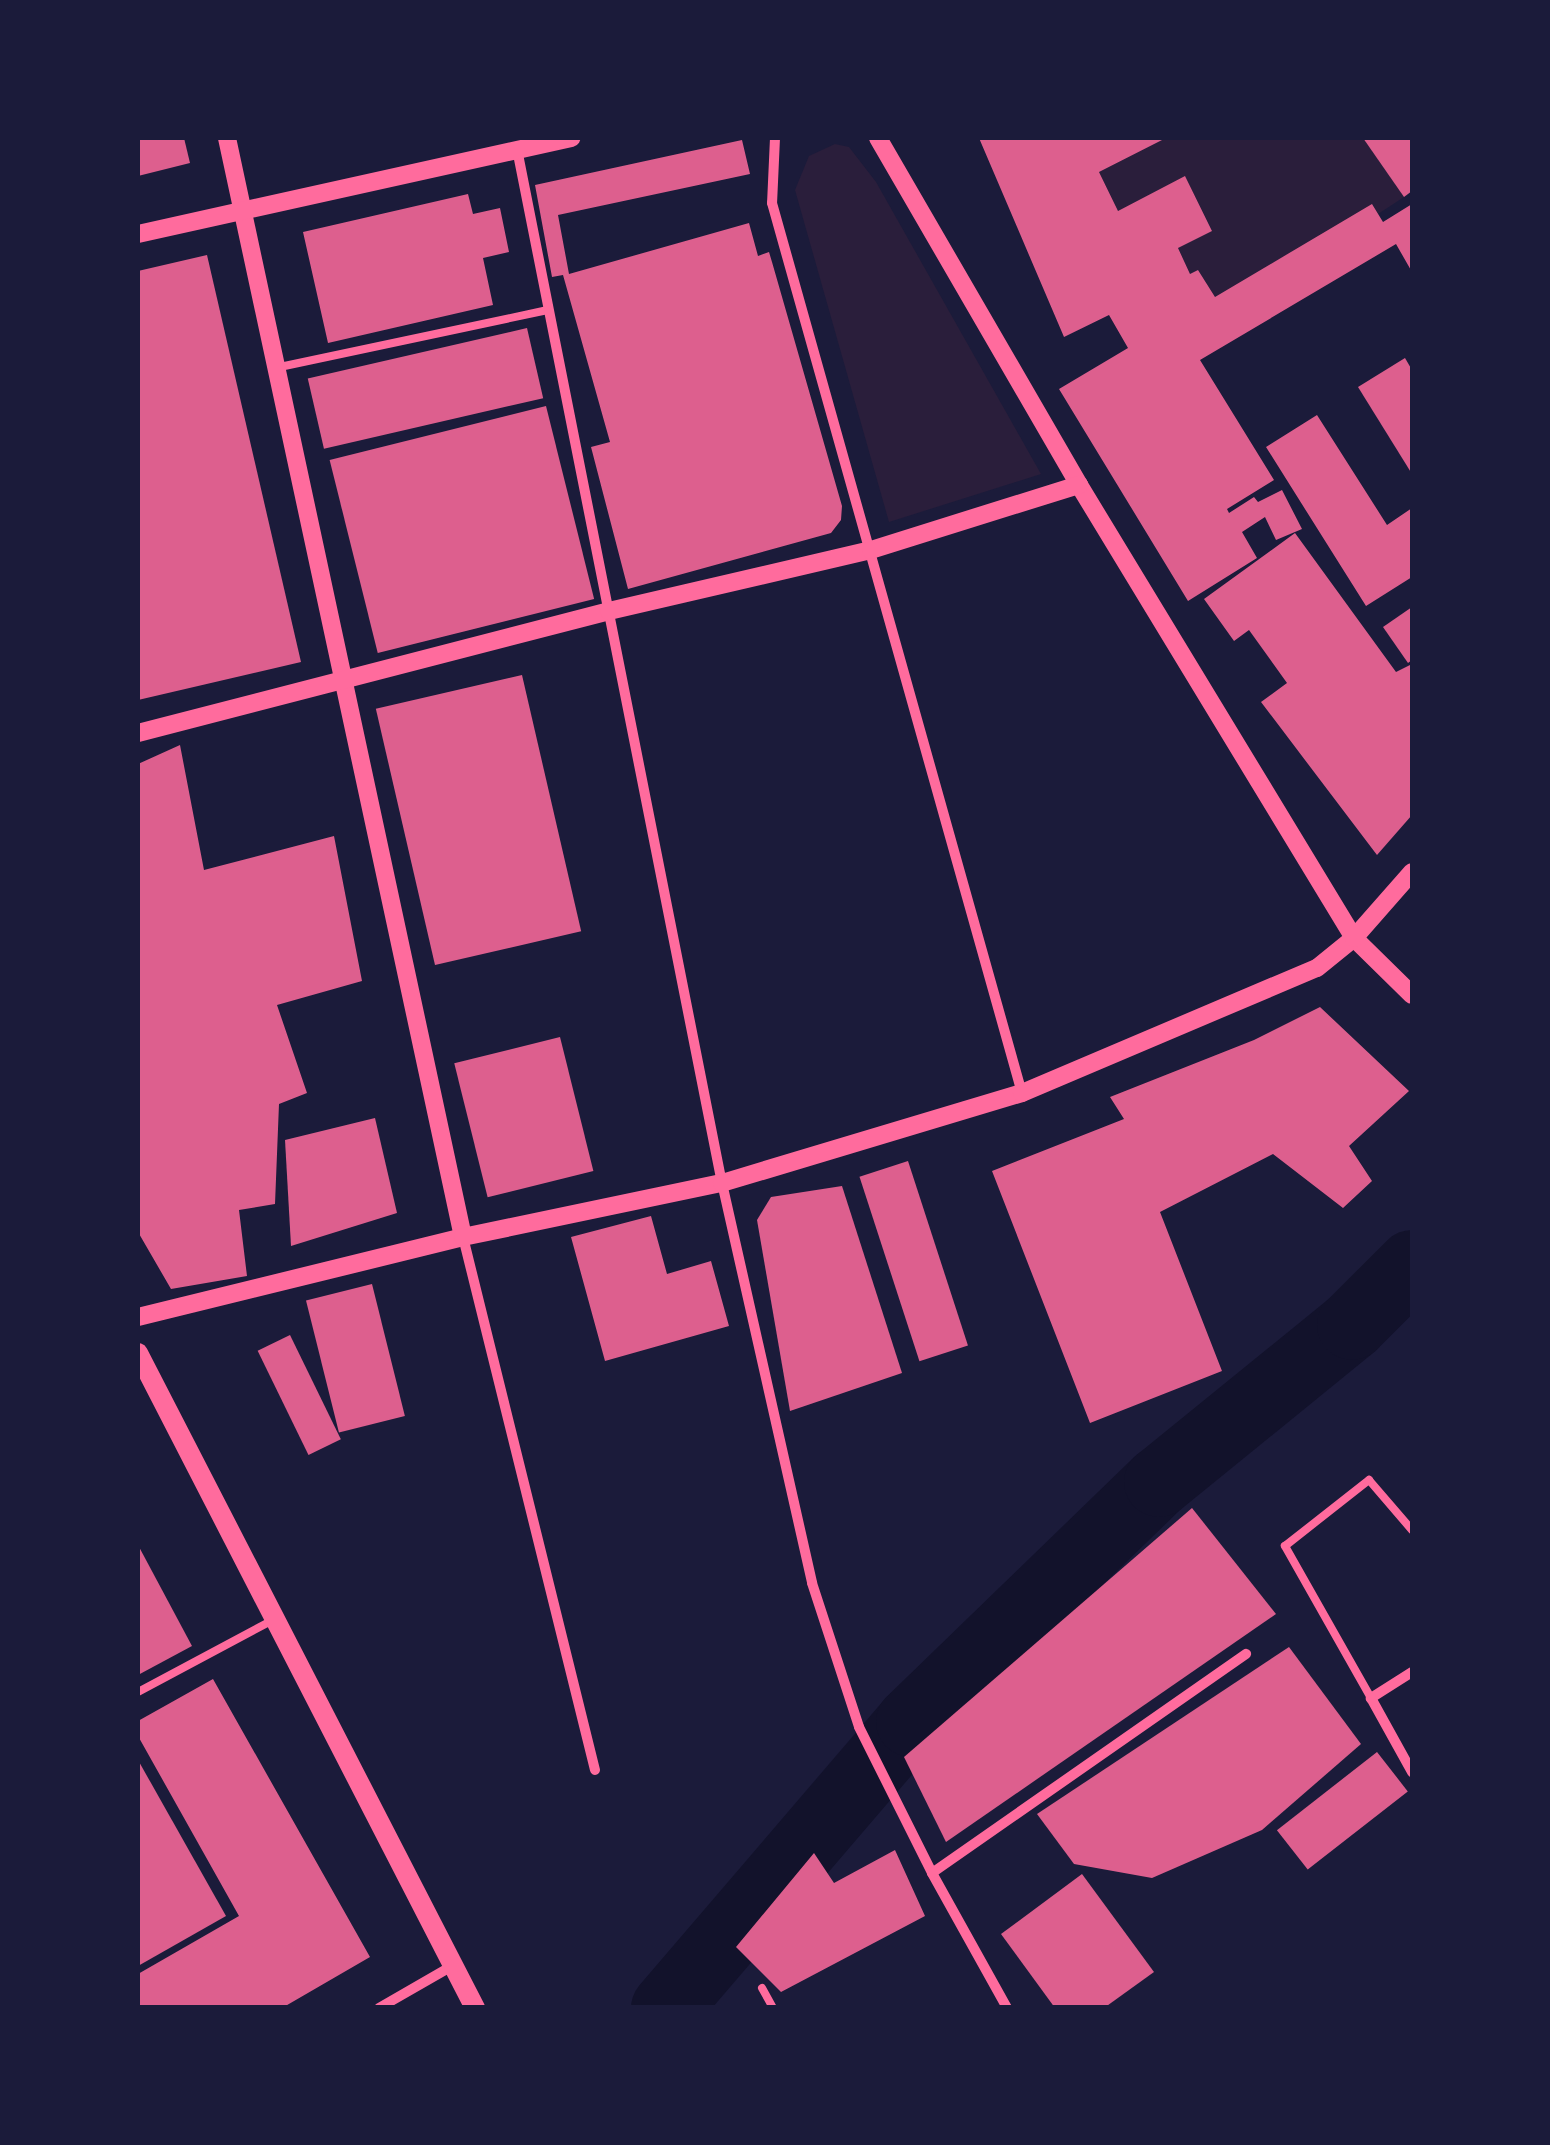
<!DOCTYPE html>
<style>
body{margin:0}
#map{position:relative;width:1550px;height:2145px;overflow:hidden;background:#1b1b3a;font-family:Rubik,sans-serif}
div>[style]{position:absolute}
.green>*{inset:0;background:#2a1e3b}
.river>*{height:70px;margin:-35px;padding:0 35px;transform-origin:35px;border-radius:35px;background:#12122b}
.building>*{inset:0;background:#dd5f8e;transform-origin:0 0}
.service>*{height:8px;margin:-4px;padding:0 4px;transform-origin:4px;border-radius:4px;background:#ff6b9d}
.minor>*{height:10px;margin:-5px;padding:0 5px;transform-origin:5px;border-radius:5px;background:#ff6b9d}
.tertiary>*{height:18px;margin:-9px;padding:0 9px;transform-origin:9px;border-radius:9px;background:#ff6b9d}
.secondary>*{height:20px;margin:-10px;padding:0 10px;transform-origin:10px;border-radius:10px;background:#ff6b9d}
span{translate:-50% -50%;white-space:nowrap;text-align:center;line-height:1.15;-webkit-text-stroke:10px #1b1b3a;paint-order:stroke}
.frame{position:absolute;inset:0;border:140px solid #1b1b3a;pointer-events:none}
</style>
<div id="map">
<div class="green">
<i style="clip-path:polygon(1166px 138px,1363px 138px,1404px 197px,1378px 214px,1373px 205px,1215px 297px,1198px 270px,1190px 274px,1178px 248px,1212px 230px,1185px 177px,1118px 211px,1099px 172px)"></i>
<i style="clip-path:polygon(835px 144px,849px 147px,876px 182px,1041px 474px,889px 522px,795px 190px,809px 156px)"></i>
</div>
<div class="river">
<i style="left:666px;top:2008px;width:377px;rotate:-49.4deg"></i>
<i style="left:911px;top:1722px;width:345px;rotate:-44.1deg"></i>
<i style="left:1159px;top:1482px;width:249px;rotate:-39.1deg"></i>
<i style="left:1352px;top:1325px;width:85px;rotate:-45deg"></i>
</div>
<div class="building">
<i style="clip-path:polygon(138px 138px,184px 138px,190px 163px,138px 176px)"></i>
<i style="clip-path:polygon(979px 138px,1166px 138px,1099px 172px,1118px 211px,1185px 176px,1212px 231px,1178px 248px,1190px 274px,1198px 270px,1215px 297px,1372px 204px,1383px 222px,1412px 204px,1412px 272px,1396px 244px,1200px 360px,1274px 480px,1227px 509px,1229px 513px,1254px 497px,1258px 502px,1282px 490px,1302px 529px,1276px 540px,1265px 517px,1242px 532px,1257px 558px,1188px 601px,1059px 389px,1128px 348px,1109px 315px,1064px 337px)"></i>
<i style="clip-path:polygon(1363px 138px,1412px 138px,1412px 191px,1404px 197px)"></i>
<i style="clip-path:polygon(742px 140px,750px 174px,558px 215px,569px 274px,749px 223px,758px 256px,769px 252px,772px 262px,842px 506px,841px 520px,831px 533px,628px 589px,591px 447px,610px 442px,563px 275px,552px 277px,535px 185px)"></i>
<i style="clip-path:polygon(468px 194px,473px 214px,500px 208px,509px 252px,483px 258px,493px 305px,328px 343px,303px 232px)"></i>
<i style="clip-path:polygon(207px 255px,301px 662px,138px 700px,138px 271px)"></i>
<i style="left:527px;top:328px;width:72px;height:225px;rotate:77deg"></i>
<i style="clip-path:polygon(1405px 358px,1412px 370px,1412px 474px,1358px 387px)"></i>
<i style="left:546px;top:406px;width:199px;height:223px;rotate:76deg"></i>
<i style="clip-path:polygon(1317px 415px,1387px 525px,1412px 508px,1412px 577px,1366px 606px,1266px 447px)"></i>
<i style="clip-path:polygon(1295px 533px,1396px 672px,1412px 664px,1412px 815px,1377px 855px,1261px 702px,1287px 683px,1249px 630px,1234px 641px,1204px 599px)"></i>
<i style="clip-path:polygon(1412px 607px,1412px 660px,1408px 663px,1383px 627px)"></i>
<i style="left:522px;top:675px;width:263px;height:150px;rotate:77deg"></i>
<i style="clip-path:polygon(180px 745px,204px 870px,334px 836px,362px 981px,277px 1005px,307px 1093px,279px 1104px,275px 1204px,239px 1210px,247px 1276px,171px 1289px,138px 1232px,138px 764px)"></i>
<i style="clip-path:polygon(1320px 1007px,1409px 1091px,1349px 1146px,1372px 1181px,1343px 1208px,1273px 1154px,1160px 1212px,1222px 1371px,1090px 1423px,992px 1171px,1124px 1119px,1110px 1097px,1254px 1040px)"></i>
<i style="left:560px;top:1037px;width:138px;height:109px;rotate:76deg"></i>
<i style="clip-path:polygon(375px 1118px,397px 1213px,291px 1246px,285px 1140px)"></i>
<i style="left:908px;top:1161px;width:194px;height:51px;rotate:72deg"></i>
<i style="clip-path:polygon(842px 1186px,902px 1373px,790px 1411px,757px 1220px,771px 1197px)"></i>
<i style="clip-path:polygon(651px 1216px,667px 1274px,711px 1261px,729px 1326px,605px 1361px,571px 1237px)"></i>
<i style="left:372px;top:1284px;width:136px;height:68px;rotate:76deg"></i>
<i style="left:290px;top:1335px;width:116px;height:36px;rotate:64deg"></i>
<i style="clip-path:polygon(1192px 1508px,1276px 1614px,946px 1842px,904px 1757px)"></i>
<i style="clip-path:polygon(138px 1545px,192px 1646px,138px 1675px)"></i>
<i style="clip-path:polygon(1289px 1647px,1361px 1744px,1262px 1830px,1152px 1878px,1074px 1864px,1037px 1814px)"></i>
<i style="clip-path:polygon(213px 1679px,370px 1957px,282px 2008px,138px 2008px,138px 1974px,239px 1916px,138px 1736px,138px 1721px)"></i>
<i style="left:1377px;top:1752px;width:50px;height:127px;rotate:52deg"></i>
<i style="clip-path:polygon(138px 1760px,226px 1916px,138px 1966px)"></i>
<i style="clip-path:polygon(895px 1850px,925px 1916px,781px 1992px,736px 1947px,814px 1853px,834px 1883px)"></i>
<i style="clip-path:polygon(1082px 1874px,1154px 1972px,1104px 2008px,1055px 2008px,1001px 1934px)"></i>
</div>
<div class="service">
<i style="left:275px;top:368px;width:280px;rotate:-12deg"></i>
<i style="left:138px;top:1692px;width:153px;rotate:-28.1deg"></i>
<i style="left:1371px;top:1698px;width:175px;rotate:-119.5deg"></i>
<i style="left:1285px;top:1546px;width:107px;rotate:-38.2deg"></i>
<i style="left:1369px;top:1480px;width:66px;rotate:49.3deg"></i>
<i style="left:762px;top:1988px;width:23px;rotate:61deg"></i>
</div>
<div class="minor">
<i style="left:775px;top:138px;width:65px;rotate:92.6deg"></i>
<i style="left:772px;top:203px;width:924px;rotate:74.31deg"></i>
<i style="left:517px;top:149px;width:1054px;rotate:78.79deg"></i>
<i style="left:722px;top:1183px;width:410px;rotate:77.3deg"></i>
<i style="left:812px;top:1583px;width:151px;rotate:71.9deg"></i>
<i style="left:859px;top:1727px;width:163px;rotate:63.4deg"></i>
<i style="left:932px;top:1873px;width:154px;rotate:60.9deg"></i>
<i style="left:463px;top:1237px;width:549px;rotate:76.09deg"></i>
<i style="left:1412px;top:1672px;width:49px;rotate:147.6deg"></i>
<i style="left:1371px;top:1698px;width:85px;rotate:61deg"></i>
<i style="left:932px;top:1873px;width:383px;rotate:-34.9deg"></i>
<i style="left:379px;top:2008px;width:84px;rotate:-29.9deg"></i>
</div>
<div class="tertiary">
<i style="left:227px;top:138px;width:1124px;rotate:77.88deg"></i>
<i style="left:878px;top:138px;width:401px;rotate:59.9deg"></i>
<i style="left:1079px;top:485px;width:530px;rotate:58.74deg"></i>
<i style="left:1354px;top:938px;width:81px;rotate:44.5deg"></i>
<i style="left:138px;top:234px;width:444px;rotate:-12.5deg"></i>
<i style="left:138px;top:733px;width:487px;rotate:-14.5deg"></i>
<i style="left:609px;top:611px;width:269px;rotate:-13.1deg"></i>
<i style="left:871px;top:550px;width:218px;rotate:-17.4deg"></i>
<i style="left:138px;top:1317px;width:335px;rotate:-13.8deg"></i>
<i style="left:463px;top:1237px;width:265px;rotate:-11.8deg"></i>
<i style="left:722px;top:1183px;width:313px;rotate:-16.7deg"></i>
<i style="left:1022px;top:1093px;width:320px;rotate:-23deg"></i>
<i style="left:1317px;top:968px;width:48px;rotate:-39deg"></i>
<i style="left:1354px;top:938px;width:88px;rotate:-48.7deg"></i>
</div>
<div class="secondary">
<i style="left:138px;top:1353px;width:737px;rotate:62.77deg"></i>
</div>
<div class="frame"></div>
</div>
